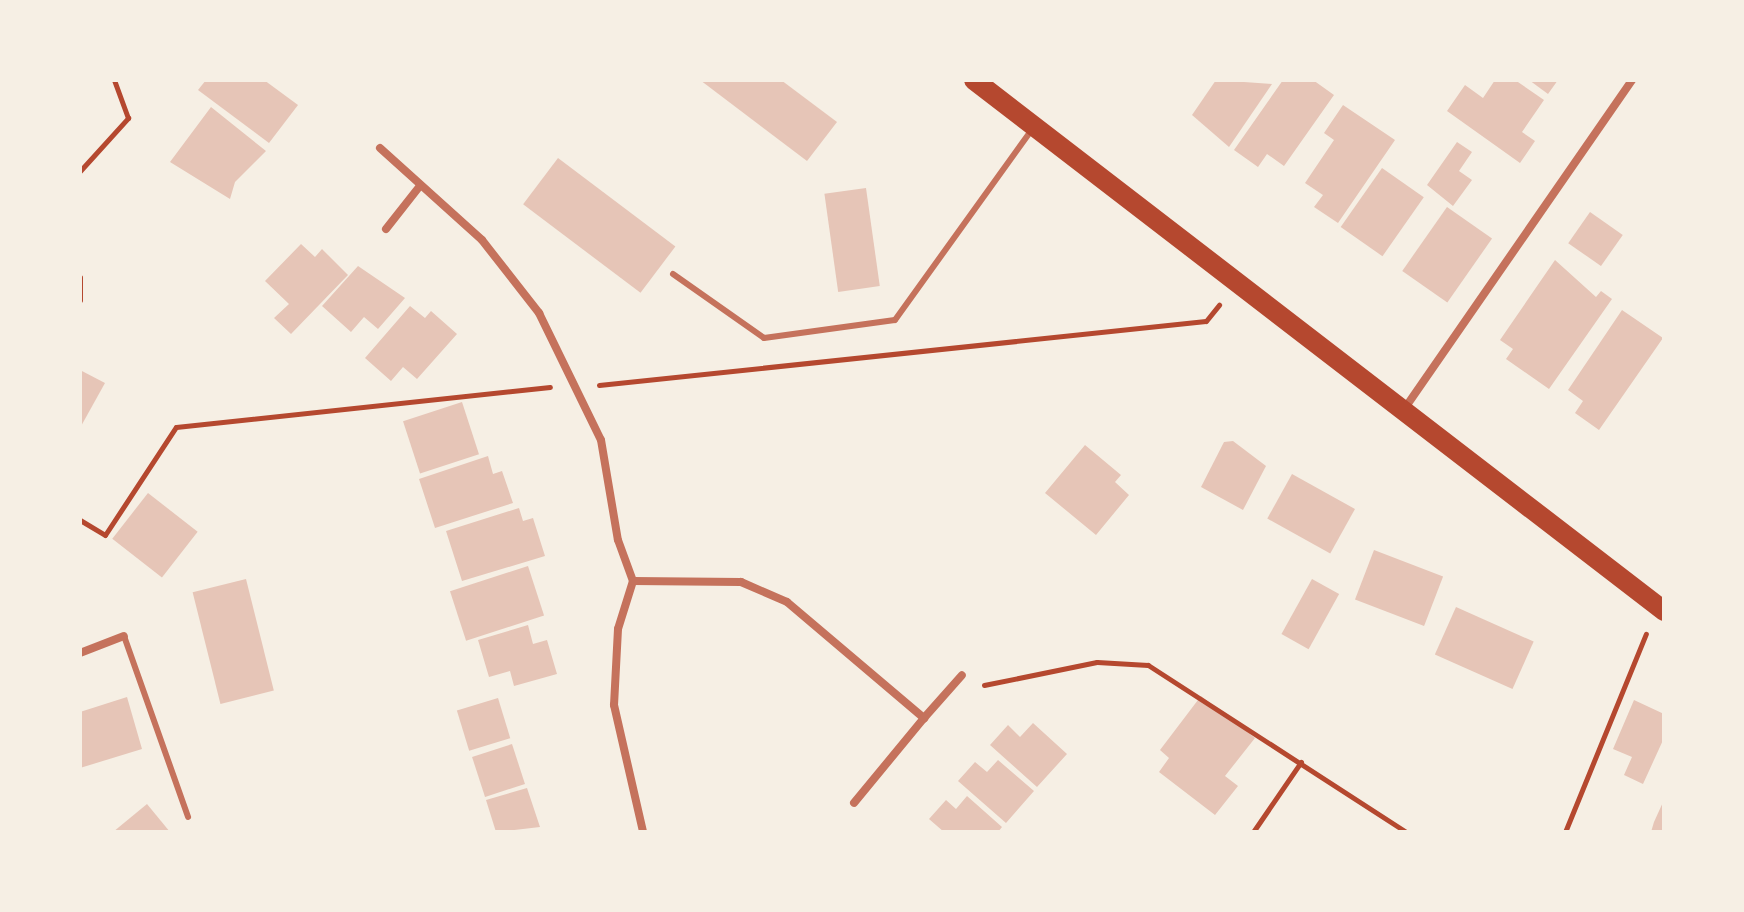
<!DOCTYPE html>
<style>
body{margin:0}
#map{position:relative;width:1744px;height:912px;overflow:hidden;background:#f6efe4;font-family:Raleway,sans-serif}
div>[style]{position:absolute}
.building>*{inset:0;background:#e6c5b7;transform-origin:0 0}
.path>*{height:5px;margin:-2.5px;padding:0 2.5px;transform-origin:2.5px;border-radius:2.5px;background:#b5482f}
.service>*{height:6px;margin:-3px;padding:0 3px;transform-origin:3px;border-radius:3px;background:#c5725c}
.minor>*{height:8px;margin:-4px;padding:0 4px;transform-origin:4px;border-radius:4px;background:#c5725c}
.primary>*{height:20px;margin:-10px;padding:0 10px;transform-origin:10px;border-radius:10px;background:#b5482f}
span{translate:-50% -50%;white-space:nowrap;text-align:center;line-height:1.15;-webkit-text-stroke:6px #f6efe4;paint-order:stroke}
.frame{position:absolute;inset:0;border:82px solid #f6efe4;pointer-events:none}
</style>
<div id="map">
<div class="building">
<i style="clip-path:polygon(206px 80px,264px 80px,298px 105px,269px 143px,198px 90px)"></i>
<i style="clip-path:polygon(700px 80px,781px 80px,837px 122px,807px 161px)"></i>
<i style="clip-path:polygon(1216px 80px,1272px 84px,1229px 147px,1192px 115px)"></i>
<i style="clip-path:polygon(1283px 80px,1313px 80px,1334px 95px,1284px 166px,1267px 154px,1258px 167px,1234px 150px)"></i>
<i style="clip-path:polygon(1495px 80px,1515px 80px,1544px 100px,1522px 132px,1535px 141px,1520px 163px,1447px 111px,1465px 85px,1483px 98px)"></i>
<i style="clip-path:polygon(1529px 80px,1558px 80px,1548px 94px)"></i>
<i style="clip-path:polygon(1343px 105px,1395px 140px,1338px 223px,1314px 207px,1323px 195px,1305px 183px,1334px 140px,1324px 133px)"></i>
<i style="clip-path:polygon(211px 107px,266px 151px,235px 182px,230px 199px,170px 162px)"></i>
<i style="clip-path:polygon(1457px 142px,1472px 152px,1459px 171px,1472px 180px,1453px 206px,1427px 185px)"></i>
<i style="left:558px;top:158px;width:147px;height:58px;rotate:37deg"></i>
<i style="left:1382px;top:168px;width:51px;height:72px;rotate:35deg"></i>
<i style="left:866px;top:188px;width:99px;height:42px;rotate:82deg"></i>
<i style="left:1447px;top:207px;width:55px;height:78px;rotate:35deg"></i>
<i style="left:1590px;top:212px;width:40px;height:38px;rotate:35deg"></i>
<i style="clip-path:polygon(301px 244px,315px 257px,322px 249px,348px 275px,291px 334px,274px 318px,289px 304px,265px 281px)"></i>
<i style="clip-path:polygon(1555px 260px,1596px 297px,1601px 291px,1612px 299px,1549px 389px,1506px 359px,1513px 349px,1500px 340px)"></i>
<i style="clip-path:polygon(358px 266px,405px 298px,378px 329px,364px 317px,351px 332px,322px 306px)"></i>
<i style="clip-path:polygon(410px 306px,425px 318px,431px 311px,457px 334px,417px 379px,403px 367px,391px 381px,365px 358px)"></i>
<i style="clip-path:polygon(1622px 310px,1663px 338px,1599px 430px,1575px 413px,1583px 401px,1568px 390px)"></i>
<i style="clip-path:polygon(80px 370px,105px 383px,80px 428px)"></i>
<i style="left:462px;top:402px;width:55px;height:62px;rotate:72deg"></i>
<i style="clip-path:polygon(1233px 441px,1266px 466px,1243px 510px,1201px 487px,1224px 442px)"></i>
<i style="clip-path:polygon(1085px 445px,1121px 475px,1115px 482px,1129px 495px,1096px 535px,1045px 493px)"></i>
<i style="clip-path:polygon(488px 456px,493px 474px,502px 471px,513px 503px,435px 528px,419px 479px)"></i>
<i style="left:1292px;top:474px;width:72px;height:51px;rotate:29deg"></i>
<i style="left:148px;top:493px;width:63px;height:58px;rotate:38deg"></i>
<i style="clip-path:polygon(519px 508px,523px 521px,533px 518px,545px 556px,462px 581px,446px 531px)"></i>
<i style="left:1374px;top:550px;width:74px;height:53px;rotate:21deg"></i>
<i style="left:528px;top:566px;width:52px;height:82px;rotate:72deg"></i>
<i style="left:246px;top:579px;width:115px;height:55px;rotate:76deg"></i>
<i style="left:1312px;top:579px;width:31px;height:63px;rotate:29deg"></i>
<i style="left:1456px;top:607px;width:85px;height:52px;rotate:24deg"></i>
<i style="clip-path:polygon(528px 625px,533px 644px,547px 640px,557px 674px,514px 686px,510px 671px,489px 677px,478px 640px)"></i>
<i style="clip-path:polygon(1201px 696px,1255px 738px,1225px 776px,1238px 786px,1215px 815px,1159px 772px,1169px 758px,1160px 750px)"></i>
<i style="clip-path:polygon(127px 697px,142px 749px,80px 768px,80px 712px)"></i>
<i style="left:498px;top:698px;width:42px;height:43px;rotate:73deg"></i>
<i style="clip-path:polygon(1634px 700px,1664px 714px,1664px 738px,1643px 784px,1624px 775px,1632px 757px,1613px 749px)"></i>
<i style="clip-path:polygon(1033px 723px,1067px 754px,1037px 787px,990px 745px,1008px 725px,1020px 737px)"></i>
<i style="left:512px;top:744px;width:42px;height:42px;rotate:72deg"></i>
<i style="clip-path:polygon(998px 760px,1034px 791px,1006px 823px,958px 781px,975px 762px,987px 772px)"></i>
<i style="clip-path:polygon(527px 788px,540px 827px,496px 832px,486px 800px)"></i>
<i style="clip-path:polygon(967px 796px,1002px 827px,998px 832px,944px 832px,929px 819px,946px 800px,956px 809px)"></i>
<i style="clip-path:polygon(1664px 800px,1664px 832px,1651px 832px,1654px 822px)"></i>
<i style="clip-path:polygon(147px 804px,170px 832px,113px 832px)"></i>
</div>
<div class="path">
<i style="left:80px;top:171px;width:72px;rotate:-47.8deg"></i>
<i style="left:128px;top:118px;width:40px;rotate:-110.2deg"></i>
<i style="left:80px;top:277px;width:23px;rotate:90deg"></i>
<i style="left:599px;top:385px;width:610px;rotate:-6.02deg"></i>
<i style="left:1206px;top:321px;width:21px;rotate:-51deg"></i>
<i style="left:80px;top:520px;width:29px;rotate:31deg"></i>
<i style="left:105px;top:535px;width:129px;rotate:-56.7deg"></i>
<i style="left:176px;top:427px;width:376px;rotate:-6.1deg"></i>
<i style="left:984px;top:685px;width:115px;rotate:-11.5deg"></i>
<i style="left:1097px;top:662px;width:51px;rotate:3.4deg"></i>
<i style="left:1148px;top:665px;width:307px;rotate:32.9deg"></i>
<i style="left:1253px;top:832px;width:85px;rotate:-55.6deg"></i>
<i style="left:1565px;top:832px;width:214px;rotate:-67.8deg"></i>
</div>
<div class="service">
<i style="left:673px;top:274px;width:111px;rotate:35.1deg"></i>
<i style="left:764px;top:338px;width:132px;rotate:-7.8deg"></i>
<i style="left:895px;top:320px;width:235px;rotate:-54.3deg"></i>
<i style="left:124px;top:636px;width:192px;rotate:70.5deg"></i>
</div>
<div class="minor">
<i style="left:380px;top:148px;width:137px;rotate:42deg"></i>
<i style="left:482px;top:240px;width:93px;rotate:52deg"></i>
<i style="left:539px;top:313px;width:141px;rotate:64deg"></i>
<i style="left:601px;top:440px;width:101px;rotate:80.4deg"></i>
<i style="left:618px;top:540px;width:44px;rotate:69.9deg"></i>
<i style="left:633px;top:581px;width:50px;rotate:107.4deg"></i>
<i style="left:618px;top:629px;width:76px;rotate:93deg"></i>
<i style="left:614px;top:705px;width:130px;rotate:77.1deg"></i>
<i style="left:386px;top:229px;width:53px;rotate:-51.8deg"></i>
<i style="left:1405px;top:408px;width:399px;rotate:-55.3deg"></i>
<i style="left:633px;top:581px;width:108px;rotate:0.5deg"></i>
<i style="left:741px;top:582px;width:50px;rotate:23.5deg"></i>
<i style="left:787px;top:602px;width:180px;rotate:40.3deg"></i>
<i style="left:924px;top:718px;width:110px;rotate:129.5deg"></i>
<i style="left:80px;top:653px;width:47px;rotate:-21.1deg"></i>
<i style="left:924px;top:718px;width:57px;rotate:-48.5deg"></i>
</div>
<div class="primary">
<i style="left:974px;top:80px;width:871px;rotate:37.58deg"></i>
</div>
<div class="frame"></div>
</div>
